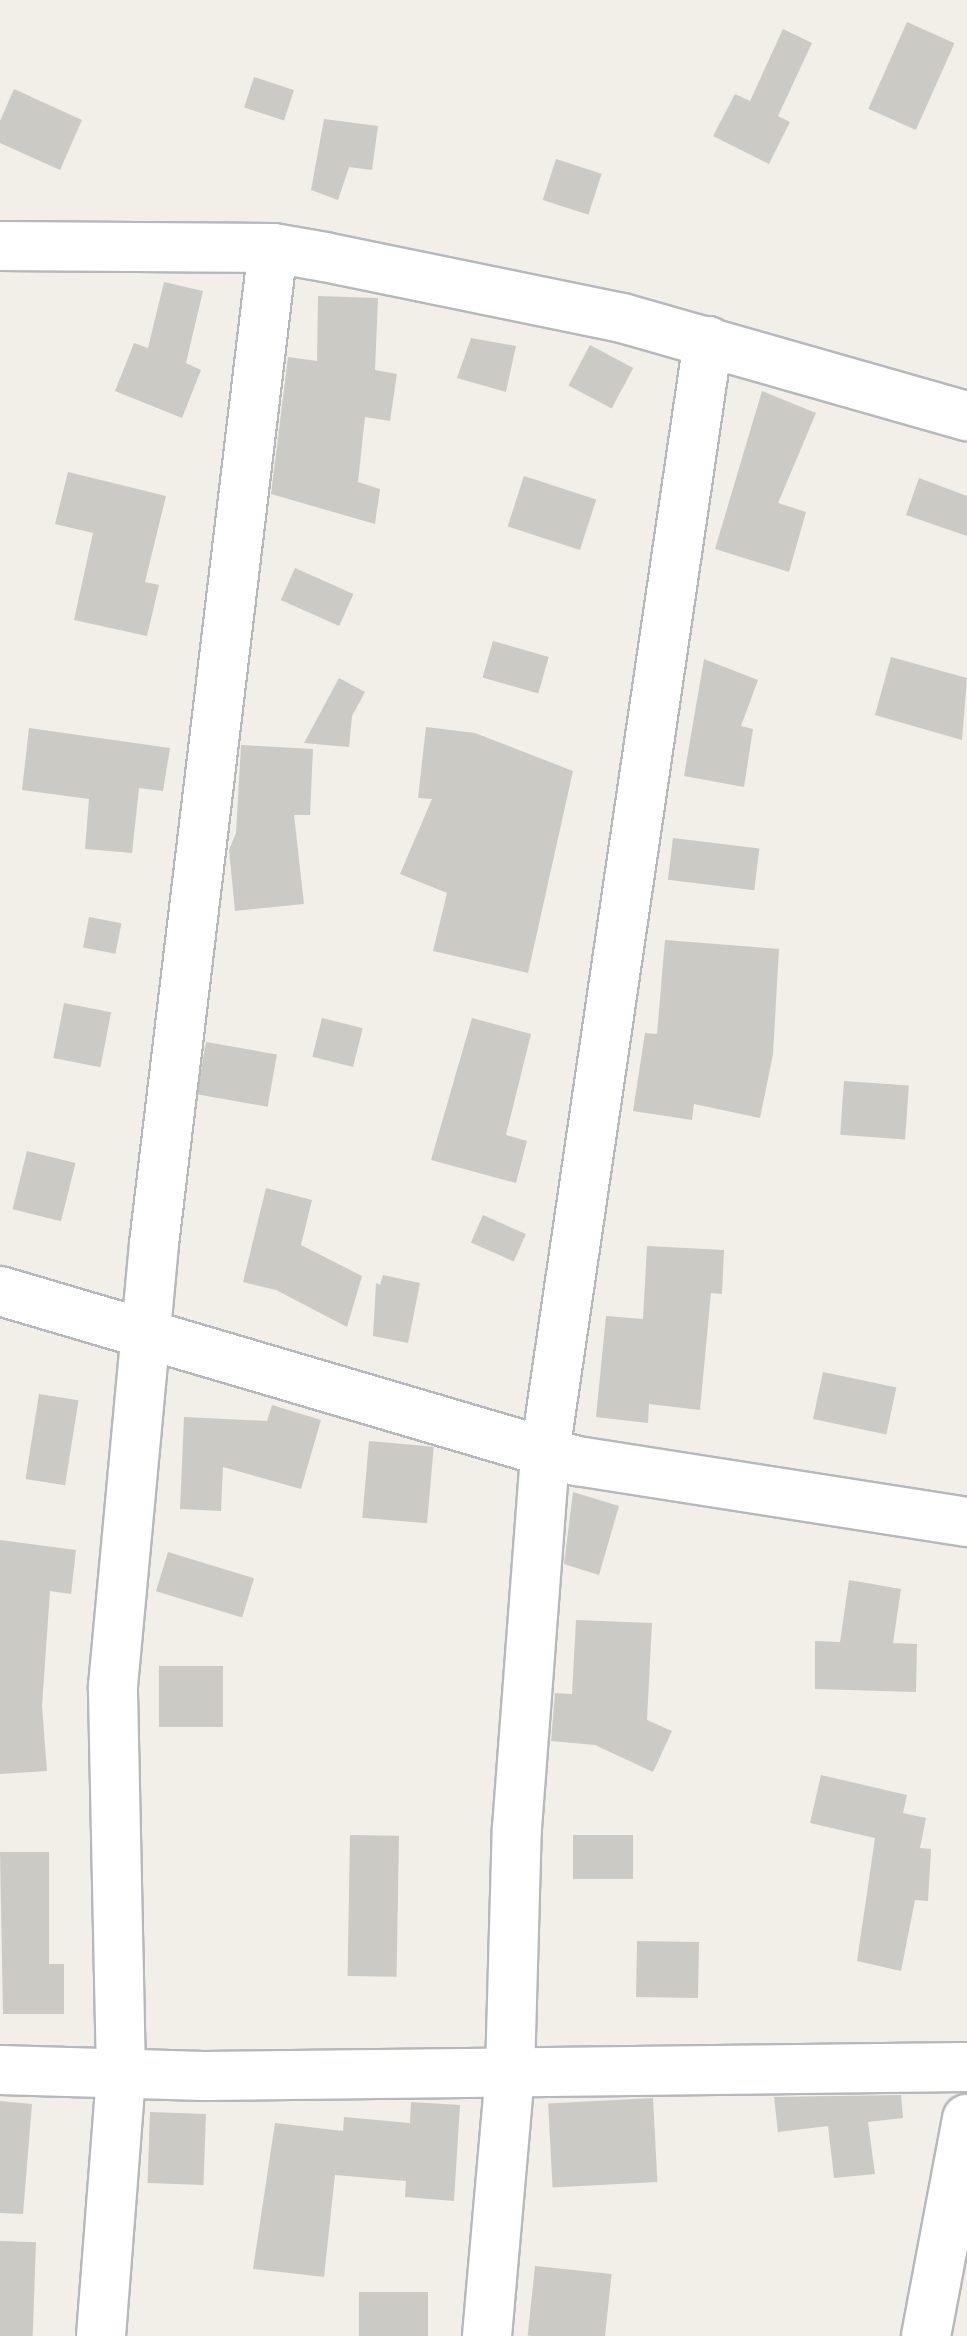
<!DOCTYPE html>
<style>
body{margin:0}
#map{position:relative;width:967px;height:2336px;overflow:hidden;background:#f1efe8;font-family:Inter,sans-serif}
div>[style]{position:absolute}
.building>*{inset:0;background:#cccac5;transform-origin:0 0}
.roads{filter:drop-shadow(2px 0 #b5b8bc) drop-shadow(-2px 0 #b5b8bc) drop-shadow(0 2px #b5b8bc) drop-shadow(0 -2px #b5b8bc)}
.street>*{height:48px;margin:-24px;padding:0 24px;transform-origin:24px;border-radius:24px;background:#fff}
span{translate:-50% -50%;white-space:nowrap;text-align:center;line-height:1.15;-webkit-text-stroke:10px #fff;paint-order:stroke}
</style>
<div id="map">
<div class="building">
<i style="left:907px;top:22px;width:52px;height:95px;rotate:24deg"></i>
<i style="clip-path:polygon(783px 29px,812px 43px,778px 116px,790px 122px,769px 164px,713px 136px,735px 94px,750px 101px)"></i>
<i style="left:254px;top:77px;width:42px;height:32px;rotate:18deg"></i>
<i style="clip-path:polygon(14px 89px,82px 120px,60px 170px,0 143px,0 121px)"></i>
<i style="clip-path:polygon(324px 119px,378px 126px,372px 170px,349px 167px,338px 200px,311px 190px)"></i>
<i style="left:556px;top:159px;width:48px;height:43px;rotate:18deg"></i>
<i style="clip-path:polygon(164px 282px,203px 291px,186px 363px,201px 370px,182px 418px,115px 391px,134px 343px,148px 348px)"></i>
<i style="clip-path:polygon(318px 296px,378px 298px,375px 370px,397px 374px,390px 421px,365px 417px,358px 482px,380px 489px,375px 524px,271px 494px,288px 357px,317px 361px)"></i>
<i style="clip-path:polygon(471px 338px,516px 346px,506px 392px,457px 378px)"></i>
<i style="left:590px;top:345px;width:49px;height:46px;rotate:28deg"></i>
<i style="clip-path:polygon(762px 391px,816px 413px,778px 503px,806px 512px,789px 572px,715px 549px)"></i>
<i style="clip-path:polygon(68px 472px,166px 496px,145px 582px,159px 585px,147px 636px,74px 620px,93px 533px,55px 524px)"></i>
<i style="left:524px;top:476px;width:76px;height:53px;rotate:18deg"></i>
<i style="clip-path:polygon(919px 478px,967px 496px,967px 536px,906px 515px)"></i>
<i style="left:295px;top:568px;width:64px;height:35px;rotate:24deg"></i>
<i style="left:493px;top:641px;width:58px;height:38px;rotate:16deg"></i>
<i style="clip-path:polygon(891px 657px,967px 678px,962px 740px,875px 715px)"></i>
<i style="clip-path:polygon(704px 659px,758px 680px,741px 726px,753px 729px,744px 787px,684px 776px)"></i>
<i style="clip-path:polygon(339px 678px,365px 692px,352px 716px,349px 747px,304px 743px)"></i>
<i style="clip-path:polygon(426px 727px,475px 733px,573px 771px,528px 973px,433px 951px,447px 893px,400px 874px,432px 799px,418px 798px)"></i>
<i style="clip-path:polygon(29px 728px,170px 748px,163px 791px,139px 788px,132px 853px,85px 849px,89px 799px,22px 790px)"></i>
<i style="clip-path:polygon(241px 745px,313px 749px,310px 815px,294px 815px,304px 904px,235px 911px,229px 850px,236px 833px)"></i>
<i style="left:673px;top:838px;width:87px;height:42px;rotate:7deg"></i>
<i style="left:89px;top:917px;width:33px;height:31px;rotate:11deg"></i>
<i style="clip-path:polygon(665px 940px,779px 949px,773px 1054px,760px 1118px,694px 1104px,692px 1120px,633px 1111px,645px 1033px,657px 1034px)"></i>
<i style="left:64px;top:1003px;width:48px;height:56px;rotate:11deg"></i>
<i style="left:322px;top:1018px;width:42px;height:40px;rotate:14deg"></i>
<i style="clip-path:polygon(472px 1018px,531px 1034px,506px 1135px,527px 1141px,516px 1183px,431px 1160px)"></i>
<i style="left:206px;top:1042px;width:72px;height:53px;rotate:10deg"></i>
<i style="left:844px;top:1081px;width:65px;height:54px;rotate:4deg"></i>
<i style="left:27px;top:1151px;width:50px;height:60px;rotate:14deg"></i>
<i style="clip-path:polygon(266px 1188px,312px 1200px,301px 1245px,362px 1276px,347px 1327px,276px 1290px,243px 1282px)"></i>
<i style="left:483px;top:1215px;width:47px;height:30px;rotate:24deg"></i>
<i style="clip-path:polygon(647px 1246px,724px 1250px,722px 1294px,711px 1293px,700px 1410px,649px 1404px,648px 1423px,596px 1417px,606px 1316px,643px 1319px)"></i>
<i style="clip-path:polygon(383px 1275px,420px 1283px,408px 1343px,373px 1336px,376px 1283px,380px 1285px)"></i>
<i style="left:823px;top:1372px;width:75px;height:48px;rotate:12deg"></i>
<i style="left:39px;top:1394px;width:40px;height:86px;rotate:9deg"></i>
<i style="clip-path:polygon(272px 1405px,321px 1420px,301px 1489px,223px 1467px,221px 1511px,180px 1509px,184px 1417px,267px 1421px)"></i>
<i style="left:369px;top:1441px;width:65px;height:77px;rotate:5deg"></i>
<i style="clip-path:polygon(573px 1492px,619px 1506px,599px 1575px,564px 1564px)"></i>
<i style="clip-path:polygon(0 1540px,76px 1550px,71px 1594px,50px 1591px,42px 1706px,47px 1771px,0 1774px)"></i>
<i style="left:168px;top:1552px;width:90px;height:41px;rotate:17deg"></i>
<i style="clip-path:polygon(849px 1580px,901px 1589px,893px 1643px,917px 1644px,916px 1692px,815px 1689px,815px 1641px,840px 1642px)"></i>
<i style="clip-path:polygon(576px 1620px,652px 1623px,647px 1720px,672px 1731px,653px 1772px,595px 1745px,551px 1741px,555px 1693px,572px 1694px)"></i>
<i style="left:159px;top:1666px;width:64px;height:61px"></i>
<i style="clip-path:polygon(821px 1775px,907px 1795px,903px 1813px,926px 1818px,920px 1848px,931px 1849px,928px 1901px,915px 1900px,901px 1971px,857px 1961px,875px 1838px,810px 1823px)"></i>
<i style="left:350px;top:1835px;width:49px;height:141px;rotate:1deg"></i>
<i style="left:573px;top:1835px;width:60px;height:44px"></i>
<i style="clip-path:polygon(0 1852px,49px 1852px,49px 1964px,64px 1964px,64px 2014px,3px 2014px)"></i>
<i style="left:637px;top:1941px;width:62px;height:56px;rotate:1deg"></i>
<i style="clip-path:polygon(901px 2095px,903px 2118px,868px 2122px,875px 2174px,834px 2178px,828px 2126px,778px 2132px,774px 2097px)"></i>
<i style="left:653px;top:2098px;width:84px;height:105px;rotate:87deg"></i>
<i style="clip-path:polygon(0 2101px,32px 2104px,23px 2214px,0 2213px)"></i>
<i style="clip-path:polygon(411px 2102px,460px 2105px,454px 2201px,405px 2197px,406px 2181px,335px 2175px,324px 2277px,253px 2269px,275px 2123px,343px 2131px,344px 2117px,410px 2123px)"></i>
<i style="left:150px;top:2112px;width:56px;height:71px;rotate:2deg"></i>
<i style="left:0;top:2241px;width:36px;height:95px;rotate:2deg"></i>
<i style="left:535px;top:2266px;width:77px;height:70px;rotate:6deg"></i>
<i style="left:428px;top:2292px;width:44px;height:69px;rotate:90deg"></i>
</div>
<div class="roads">
<div class="street">
<i style="left:0;top:246px;width:273px;rotate:0.4deg"></i>
<i style="left:273px;top:248px;width:53px;rotate:9.8deg"></i>
<i style="left:325px;top:257px;width:303px;rotate:11.6deg"></i>
<i style="left:622px;top:318px;width:359px;rotate:15.9deg"></i>
<i style="left:0;top:1291px;width:602px;rotate:16.42deg"></i>
<i style="left:577px;top:1461px;width:395px;rotate:8.9deg"></i>
<i style="left:0;top:2070px;width:204px;rotate:1.7deg"></i>
<i style="left:204px;top:2076px;width:763px;rotate:-0.68deg"></i>
<i style="left:101px;top:2336px;width:263px;rotate:-85.6deg"></i>
<i style="left:121px;top:2074px;width:388px;rotate:-91.2deg"></i>
<i style="left:113px;top:1686px;width:444px;rotate:-84.7deg"></i>
<i style="left:154px;top:1244px;width:1003px;rotate:-83.19deg"></i>
<i style="left:487px;top:2336px;width:265px;rotate:-85deg"></i>
<i style="left:510px;top:2072px;width:244px;rotate:-88.4deg"></i>
<i style="left:517px;top:1828px;width:377px;rotate:-85.7deg"></i>
<i style="left:545px;top:1452px;width:1123px;rotate:-81.65deg"></i>
<i style="left:926px;top:2336px;width:221px;rotate:-79.3deg"></i>
</div>
</div>
</div>
